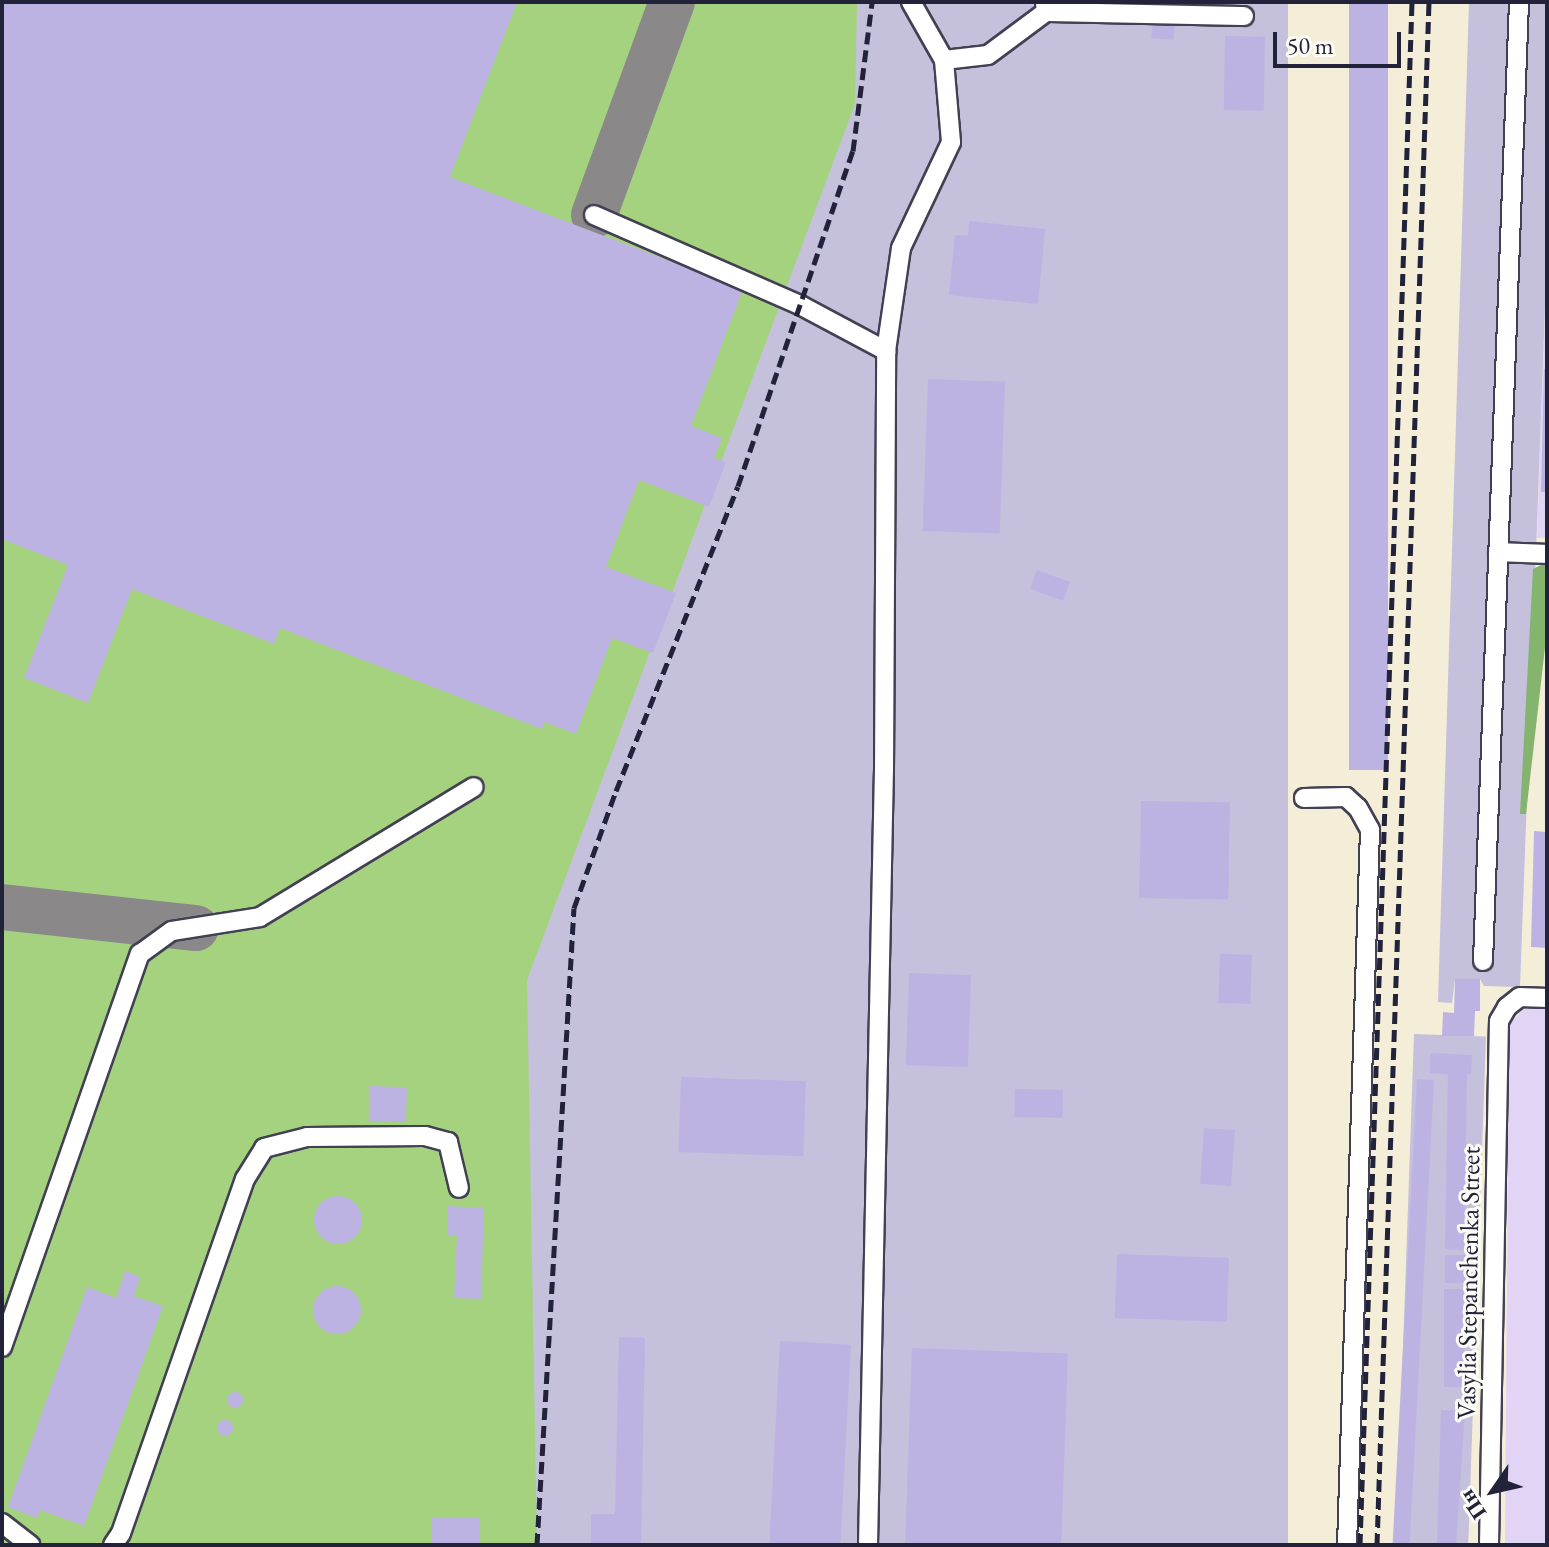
<!DOCTYPE html>
<meta charset="utf-8">
<style>
body{margin:0}
#map{position:relative;width:1549px;height:1547px;overflow:hidden;background:#f4edd8;font-family:"EB Garamond",serif}
div>[style]{position:absolute}
.built>*{inset:0;background:#e1d4f4}
.industrial>*{inset:0;background:#c5c0db;transform-origin:0 0}
.green>*{inset:0;background:#a5d27f}
.forest>*{inset:0;background:#84b46e}
.taxiway>*{height:46px;margin:-23px;padding:0 23px;transform-origin:23px;border-radius:23px;background:#8b888a}
.building>*{inset:0;background:#bcb3e2;transform-origin:0 0}
.round{border-radius:50%}
.roads{filter:drop-shadow(2px 0 #424053) drop-shadow(-2px 0 #424053) drop-shadow(0 2px #424053) drop-shadow(0 -2px #424053)}
.minor>*{height:18px;margin:-9px;padding:0 9px;transform-origin:9px;border-radius:9px;background:#fff}
.rail>*{height:5px;margin-top:-2.5px;transform-origin:0;background:repeating-linear-gradient(90deg,#22223b 0 12px,transparent 0 18px)}
span{translate:-50% -50%;white-space:nowrap;text-align:center;line-height:1.15;-webkit-text-stroke:6px #fdfcf7;paint-order:stroke}
.street-label{font-size:26px;color:#22223b}
.frame{position:absolute;inset:0;border:4px solid #22223b;pointer-events:none}
.north{position:absolute;left:1453px;top:1451px;width:80px;height:80px;-webkit-text-stroke:6px #fdfcf7;paint-order:stroke;rotate:236deg;font-size:22px;font-weight:700;line-height:32px;text-align:center;color:#22223b}
.north::after{content:'';display:block;margin:auto;width:28px;height:36px;background:#22223b;clip-path:polygon(50% 0,100% 100%,50% 72%,0 100%)}
.scale{position:absolute;left:1273px;top:32px;width:128px;height:36px;box-sizing:border-box;border:4px solid #22223b;border-top:0;padding-left:10px;font-size:24px;line-height:28px;white-space:nowrap;color:#22223b;-webkit-text-stroke:6px #fdfcf7;paint-order:stroke}
</style>
<div id="map">
<div class="built">
<i style="clip-path:polygon(1547px 253px,1547px 538px,1537px 538px)"></i>
<i style="clip-path:polygon(1524px 1009px,1547px 1009px,1547px 1545px,1505px 1545px,1509px 1024px)"></i>
</div>
<div class="industrial">
<i style="left:2px;top:2px;width:1286px;height:1543px"></i>
<i style="clip-path:polygon(1469px 2px,1547px 2px,1547px 253px,1520px 987px,1484px 986px,1480px 979px,1455px 979px,1452px 1003px,1438px 1002px)"></i>
<i style="left:1414px;top:1034px;width:72px;height:511px;rotate:2deg"></i>
</div>
<div class="green">
<i style="clip-path:polygon(2px 2px,857px 2px,855px 104px,527px 980px,537px 1545px,2px 1545px)"></i>
</div>
<div class="forest">
<i style="clip-path:polygon(1547px 562px,1547px 630px,1526px 814px,1520px 814px,1533px 569px)"></i>
</div>
<div class="taxiway">
<i style="left:594px;top:215px;width:227px;rotate:-69.9deg"></i>
<i style="left:2px;top:907px;width:195px;rotate:6.2deg"></i>
</div>
<div class="building">
<i style="clip-path:polygon(2px 2px,517px 2px,450px 177px,743px 289px,691px 426px,722px 438px,714px 458px,726px 462px,709px 507px,639px 480px,606px 567px,676px 593px,653px 653px,612px 638px,576px 734px,544px 722px,542px 729px,280px 628px,274px 644px,132px 589px,88px 703px,24px 678px,68px 565px,2px 539px)"></i>
<i style="left:1349px;top:2px;width:39px;height:768px"></i>
<i style="left:1153px;top:19px;width:22px;height:19px;rotate:5deg"></i>
<i style="left:1225px;top:36px;width:40px;height:74px;rotate:1deg"></i>
<i style="clip-path:polygon(969px 221px,1045px 229px,1038px 304px,949px 295px,955px 235px,968px 236px)"></i>
<i style="clip-path:polygon(1544px 369px,1547px 369px,1547px 492px,1541px 492px)"></i>
<i style="left:928px;top:379px;width:77px;height:152px;rotate:2deg"></i>
<i style="left:1037px;top:570px;width:35px;height:20px;rotate:20deg"></i>
<i style="left:1141px;top:801px;width:89px;height:97px;rotate:1deg"></i>
<i style="clip-path:polygon(1534px 831px,1547px 832px,1547px 948px,1531px 947px)"></i>
<i style="left:1220px;top:954px;width:32px;height:49px;rotate:2deg"></i>
<i style="left:909px;top:973px;width:62px;height:92px;rotate:2deg"></i>
<i style="clip-path:polygon(1455px 979px,1480px 979px,1480px 1011px,1475px 1011px,1474px 1036px,1442px 1036px,1443px 1012px,1454px 1013px)"></i>
<i style="clip-path:polygon(1430px 1053px,1472px 1055px,1471px 1074px,1467px 1074px,1464px 1250px,1445px 1249px,1448px 1074px,1430px 1073px)"></i>
<i style="left:681px;top:1077px;width:125px;height:75px;rotate:2deg"></i>
<i style="left:1417px;top:1079px;width:17px;height:466px;rotate:3deg"></i>
<i style="left:370px;top:1086px;width:37px;height:35px;rotate:2deg"></i>
<i style="left:1015px;top:1089px;width:48px;height:28px;rotate:1deg"></i>
<i style="left:1204px;top:1128px;width:31px;height:56px;rotate:4deg"></i>
<i class="round" style="left:314px;top:1196px;width:48px;height:48px"></i>
<i style="clip-path:polygon(448px 1206px,484px 1208px,481px 1299px,454px 1298px,457px 1235px,447px 1235px)"></i>
<i style="left:1117px;top:1254px;width:112px;height:64px;rotate:2deg"></i>
<i style="left:1445px;top:1255px;width:20px;height:28px"></i>
<i style="clip-path:polygon(125px 1271px,140px 1277px,134px 1296px,163px 1306px,84px 1526px,40px 1510px,37px 1518px,8px 1507px,87px 1287px,116px 1298px)"></i>
<i class="round" style="left:313px;top:1286px;width:48px;height:48px"></i>
<i style="left:1444px;top:1289px;width:20px;height:98px"></i>
<i style="clip-path:polygon(619px 1337px,645px 1338px,641px 1545px,591px 1545px,591px 1514px,615px 1514px)"></i>
<i style="left:780px;top:1341px;width:71px;height:204px;rotate:3deg"></i>
<i style="left:912px;top:1348px;width:156px;height:197px;rotate:2deg"></i>
<i class="round" style="left:227px;top:1392px;width:16px;height:16px"></i>
<i style="clip-path:polygon(1441px 1410px,1465px 1411px,1456px 1545px,1437px 1545px)"></i>
<i class="round" style="left:217px;top:1420px;width:16px;height:16px"></i>
<i style="left:479px;top:1518px;width:27px;height:48px;rotate:90deg"></i>
</div>
<div class="roads">
<div class="minor">
<i style="left:1046px;top:12px;width:198px;rotate:1.2deg"></i>
<i style="left:944px;top:60px;width:44px;rotate:-6.5deg"></i>
<i style="left:988px;top:55px;width:72px;rotate:-36.6deg"></i>
<i style="left:1046px;top:12px;width:10px;rotate:-96deg"></i>
<i style="left:594px;top:215px;width:225px;rotate:23.6deg"></i>
<i style="left:800px;top:305px;width:98px;rotate:28.1deg"></i>
<i style="left:1498px;top:552px;width:49px;rotate:2.3deg"></i>
<i style="left:1304px;top:798px;width:42px;rotate:-1.4deg"></i>
<i style="left:1346px;top:797px;width:16px;rotate:43deg"></i>
<i style="left:1358px;top:808px;width:25px;rotate:61deg"></i>
<i style="left:1370px;top:830px;width:715px;rotate:91.84deg"></i>
<i style="left:1483px;top:961px;width:960px;rotate:-87.85deg"></i>
<i style="left:2px;top:1347px;width:417px;rotate:-70.7deg"></i>
<i style="left:140px;top:954px;width:39px;rotate:-36deg"></i>
<i style="left:172px;top:931px;width:89px;rotate:-9deg"></i>
<i style="left:260px;top:917px;width:250px;rotate:-31.3deg"></i>
<i style="left:2px;top:1523px;width:36px;rotate:38deg"></i>
<i style="left:113px;top:1545px;width:14px;rotate:-56deg"></i>
<i style="left:121px;top:1533px;width:375px;rotate:-70.7deg"></i>
<i style="left:245px;top:1179px;width:36px;rotate:-58deg"></i>
<i style="left:264px;top:1148px;width:44px;rotate:-14.3deg"></i>
<i style="left:307px;top:1137px;width:118px;rotate:-0.5deg"></i>
<i style="left:425px;top:1136px;width:24px;rotate:15deg"></i>
<i style="left:448px;top:1142px;width:47px;rotate:76.6deg"></i>
<i style="left:868px;top:1545px;width:774px;rotate:-88.82deg"></i>
<i style="left:884px;top:771px;width:420px;rotate:-89.7deg"></i>
<i style="left:886px;top:351px;width:104px;rotate:-81.7deg"></i>
<i style="left:901px;top:248px;width:117px;rotate:-64.7deg"></i>
<i style="left:951px;top:142px;width:82px;rotate:-94.9deg"></i>
<i style="left:944px;top:60px;width:67px;rotate:-119.6deg"></i>
<i style="left:1489px;top:1545px;width:524px;rotate:-88.91deg"></i>
<i style="left:1499px;top:1021px;width:16px;rotate:-60deg"></i>
<i style="left:1507px;top:1007px;width:16px;rotate:-38deg"></i>
<i style="left:1520px;top:997px;width:27px;rotate:2deg"></i>
</div>
</div>
<div class="rail">
<i style="left:537px;top:1545px;width:638px;rotate:-86.68deg"></i>
<i style="left:574px;top:908px;width:124px;rotate:-70.3deg"></i>
<i style="left:616px;top:791px;width:328px;rotate:-68.2deg"></i>
<i style="left:738px;top:486px;width:354px;rotate:-71.1deg"></i>
<i style="left:853px;top:151px;width:150px;rotate:-82.7deg"></i>
<i style="left:1360px;top:1545px;width:1544px;rotate:-88.07deg"></i>
<i style="left:1377px;top:1545px;width:1544px;rotate:-88.07deg"></i>
</div>
<div class="street-label">
<span style="left:1469px;top:1283px;rotate:-89deg">Vasylia Stepanchenka Street</span>
</div>
<div class="frame"></div>
<div class="north">Пн</div>
<div class="scale">50 m</div>
</div>
